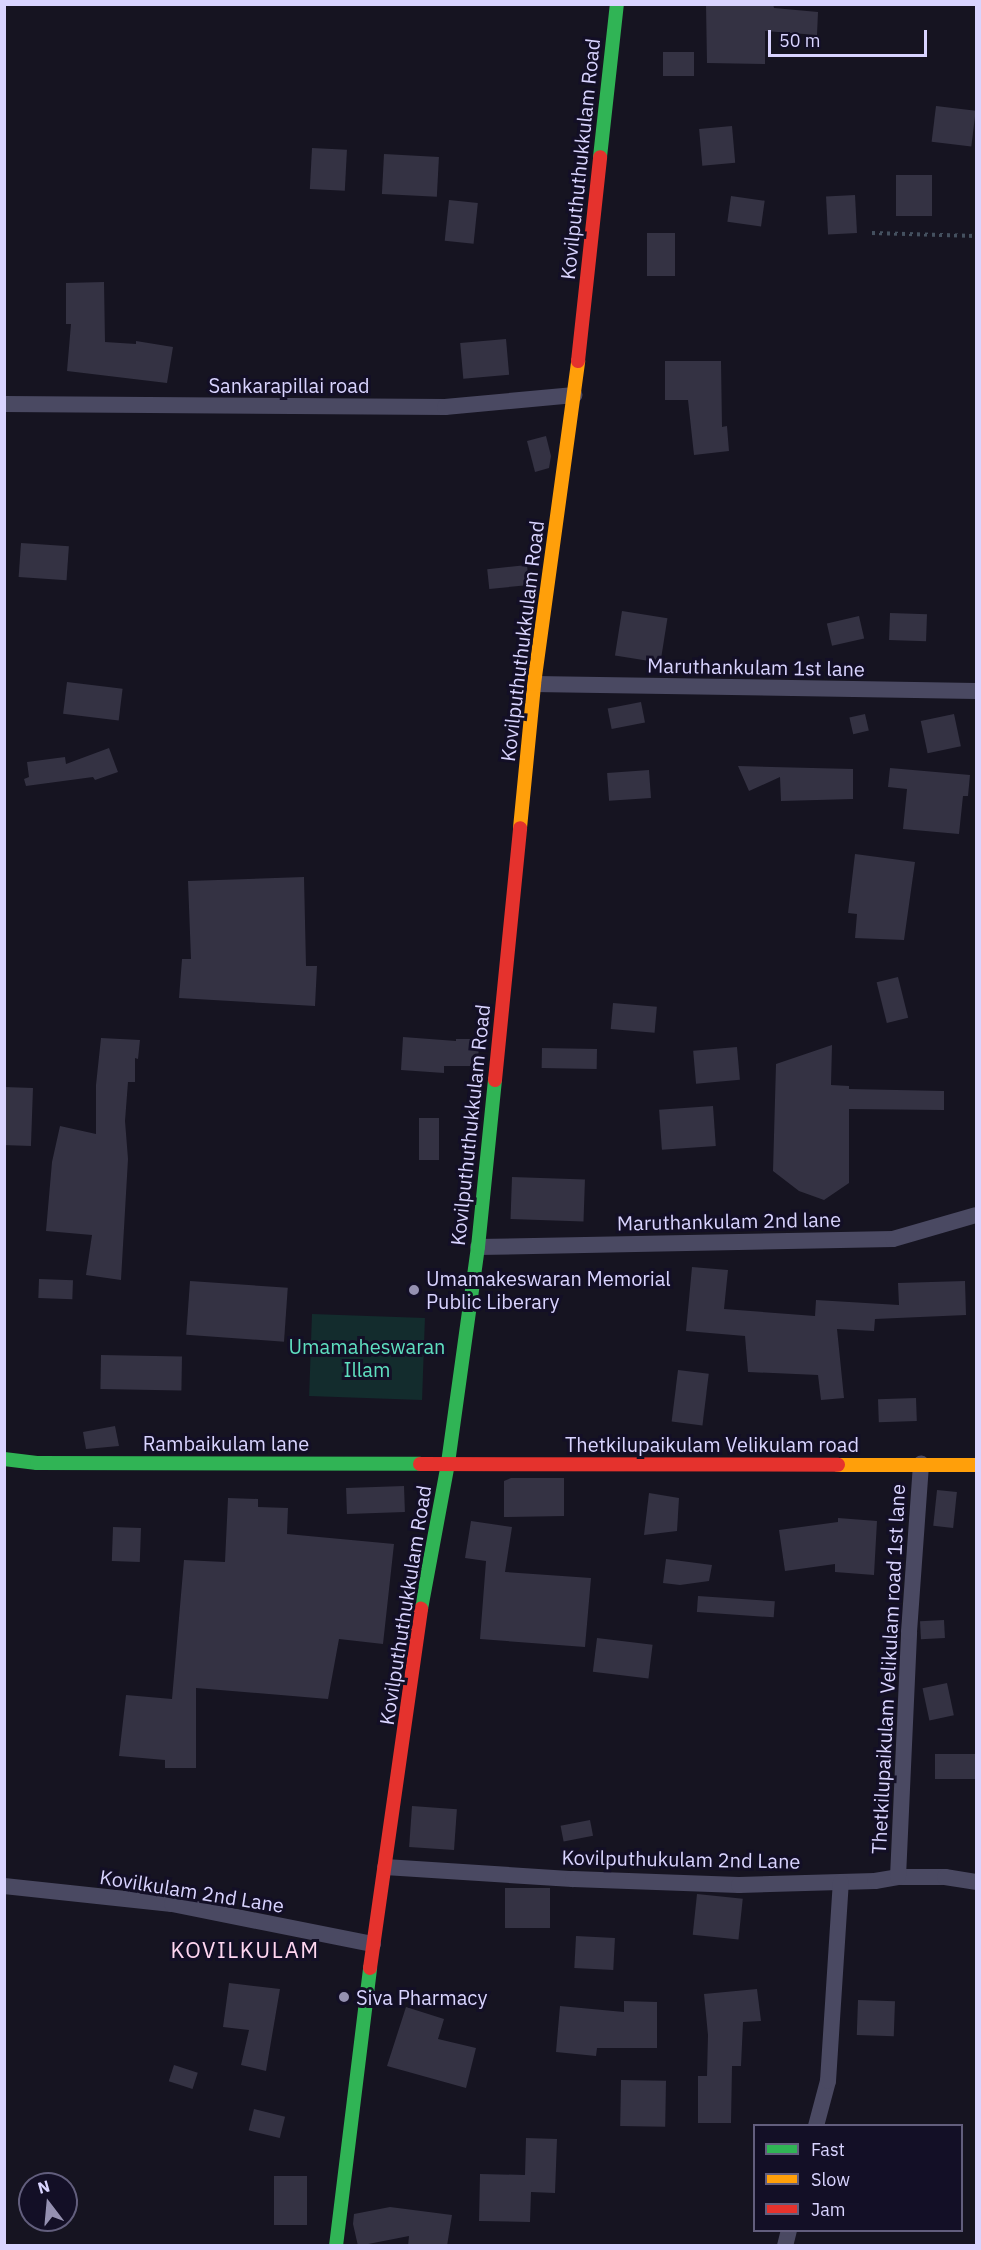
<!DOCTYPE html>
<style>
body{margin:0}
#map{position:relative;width:981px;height:2250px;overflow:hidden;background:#161421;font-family:"IBM Plex Sans",sans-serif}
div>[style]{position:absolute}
.green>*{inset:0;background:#132c2d;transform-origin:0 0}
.building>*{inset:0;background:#343243;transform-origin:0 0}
.path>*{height:4px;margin-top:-2px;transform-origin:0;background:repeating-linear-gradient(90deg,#44505f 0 3px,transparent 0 7.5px)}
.street>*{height:16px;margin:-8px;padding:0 8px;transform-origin:8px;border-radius:8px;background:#4a4962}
.fast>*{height:14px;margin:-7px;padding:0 7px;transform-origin:7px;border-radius:7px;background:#30b455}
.slow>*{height:14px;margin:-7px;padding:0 7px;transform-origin:7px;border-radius:7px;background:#ff9f0a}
.jam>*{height:14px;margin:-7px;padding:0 7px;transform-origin:7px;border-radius:7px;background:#e5322d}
.dots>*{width:16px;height:16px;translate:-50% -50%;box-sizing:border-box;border:3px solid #130f26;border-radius:50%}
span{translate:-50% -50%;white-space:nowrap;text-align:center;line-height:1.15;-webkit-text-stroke:6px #130f26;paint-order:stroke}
.street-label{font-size:20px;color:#d9d4ff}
.poi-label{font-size:20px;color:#d9d4ff}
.left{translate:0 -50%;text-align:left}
.park-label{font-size:20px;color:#5fe0c0}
.quarter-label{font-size:22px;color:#ffd6f0;letter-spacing:1.5px}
.frame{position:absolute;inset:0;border:6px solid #d9d4ff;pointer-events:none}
.legend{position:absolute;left:753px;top:2124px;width:210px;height:108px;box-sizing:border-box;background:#130f26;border:2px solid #625e7d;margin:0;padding:8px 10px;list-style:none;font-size:18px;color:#d9d4ff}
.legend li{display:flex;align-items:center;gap:12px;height:30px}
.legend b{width:30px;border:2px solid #625e7d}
.north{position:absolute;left:18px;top:2172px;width:60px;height:60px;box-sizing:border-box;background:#130f26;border:2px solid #625e7d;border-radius:50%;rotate:344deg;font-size:16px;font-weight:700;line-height:24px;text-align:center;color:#d9d4ff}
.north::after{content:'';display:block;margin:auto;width:21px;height:27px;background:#9591b1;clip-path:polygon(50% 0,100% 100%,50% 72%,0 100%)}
.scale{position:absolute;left:768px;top:30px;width:159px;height:27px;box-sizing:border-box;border:3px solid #d9d4ff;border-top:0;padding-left:8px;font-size:18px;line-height:21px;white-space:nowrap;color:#d9d4ff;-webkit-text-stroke:4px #130f26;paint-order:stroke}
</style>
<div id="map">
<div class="green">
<i style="left:312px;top:1314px;width:113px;height:82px;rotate:2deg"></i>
</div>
<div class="building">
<i style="clip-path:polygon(706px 4px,773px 4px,774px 8px,818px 12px,817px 35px,765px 31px,765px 64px,707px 63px)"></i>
<i style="left:663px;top:52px;width:31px;height:24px"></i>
<i style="left:936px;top:106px;width:40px;height:36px;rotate:7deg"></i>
<i style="left:732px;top:126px;width:37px;height:33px;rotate:85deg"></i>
<i style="left:312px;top:148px;width:35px;height:41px;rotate:3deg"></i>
<i style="left:384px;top:154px;width:55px;height:40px;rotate:3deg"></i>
<i style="left:896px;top:175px;width:36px;height:41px"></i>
<i style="left:855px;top:195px;width:38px;height:29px;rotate:87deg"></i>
<i style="left:731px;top:196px;width:34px;height:26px;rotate:8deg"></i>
<i style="left:449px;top:200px;width:29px;height:41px;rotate:6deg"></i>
<i style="left:647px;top:233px;width:28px;height:43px"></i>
<i style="clip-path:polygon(104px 282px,105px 342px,136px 344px,136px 341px,173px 347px,167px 383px,67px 371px,71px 324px,66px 324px,66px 283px)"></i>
<i style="left:506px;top:339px;width:36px;height:46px;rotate:85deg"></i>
<i style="clip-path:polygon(665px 361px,721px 361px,722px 427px,727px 426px,729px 451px,694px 455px,688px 400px,665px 400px)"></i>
<i style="clip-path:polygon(546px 436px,551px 456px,549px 468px,535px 472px,527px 441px)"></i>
<i style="left:21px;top:543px;width:48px;height:34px;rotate:4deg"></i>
<i style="left:527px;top:565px;width:20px;height:40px;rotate:84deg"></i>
<i style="left:622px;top:611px;width:46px;height:45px;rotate:9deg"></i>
<i style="left:890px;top:613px;width:37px;height:27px;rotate:2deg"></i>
<i style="left:859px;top:616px;width:23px;height:33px;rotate:77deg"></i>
<i style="left:67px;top:682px;width:56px;height:32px;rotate:7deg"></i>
<i style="left:641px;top:702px;width:21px;height:34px;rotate:79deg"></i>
<i style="left:865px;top:714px;width:17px;height:16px;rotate:77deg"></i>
<i style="left:954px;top:714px;width:33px;height:34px;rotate:78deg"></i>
<i style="clip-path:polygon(109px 748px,118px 772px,95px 780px,93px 777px,26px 786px,24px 779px,29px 777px,27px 762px,65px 757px,66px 764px)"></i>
<i style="clip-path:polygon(738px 766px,853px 769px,853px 799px,781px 801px,780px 777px,749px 791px)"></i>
<i style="clip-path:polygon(890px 768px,970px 775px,968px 796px,963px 796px,959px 834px,903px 829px,907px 789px,888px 787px)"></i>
<i style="left:649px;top:770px;width:28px;height:42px;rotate:86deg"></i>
<i style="clip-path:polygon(855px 854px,915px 862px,904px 940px,855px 938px,857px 914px,848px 913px)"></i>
<i style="clip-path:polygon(304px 877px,306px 966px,317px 966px,315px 1006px,179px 998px,182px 959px,191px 959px,188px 881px)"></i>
<i style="left:898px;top:977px;width:42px;height:22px;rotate:76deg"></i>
<i style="left:613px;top:1003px;width:44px;height:26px;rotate:5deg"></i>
<i style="clip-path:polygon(403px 1037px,456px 1041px,456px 1039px,479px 1039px,478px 1066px,444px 1066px,444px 1073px,401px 1070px)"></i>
<i style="clip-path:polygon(101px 1038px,140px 1040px,138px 1059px,135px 1058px,135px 1082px,128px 1082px,125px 1121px,128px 1159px,121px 1280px,86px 1275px,92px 1235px,46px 1231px,52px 1162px,60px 1126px,96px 1134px,96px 1085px)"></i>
<i style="clip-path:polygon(832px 1045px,831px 1085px,849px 1086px,849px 1089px,944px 1091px,944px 1110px,849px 1109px,849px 1183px,824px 1200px,799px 1191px,773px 1171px,776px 1064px)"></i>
<i style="left:737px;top:1047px;width:33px;height:44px;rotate:85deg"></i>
<i style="left:542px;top:1048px;width:55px;height:20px;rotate:1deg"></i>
<i style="left:4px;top:1087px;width:29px;height:58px;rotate:2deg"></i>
<i style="left:713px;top:1106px;width:40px;height:54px;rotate:86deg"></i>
<i style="left:419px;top:1118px;width:20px;height:42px"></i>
<i style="left:512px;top:1177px;width:73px;height:42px;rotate:2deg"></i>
<i style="clip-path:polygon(692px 1267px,728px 1270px,724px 1309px,815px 1316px,816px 1300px,899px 1305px,898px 1283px,965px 1281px,966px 1315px,875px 1319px,874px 1331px,837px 1329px,844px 1398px,821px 1400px,818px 1375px,748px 1372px,745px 1336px,686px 1331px)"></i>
<i style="left:39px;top:1279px;width:34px;height:19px;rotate:2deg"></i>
<i style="left:190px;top:1281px;width:98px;height:54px;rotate:4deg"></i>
<i style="left:101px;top:1355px;width:81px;height:34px;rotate:1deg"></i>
<i style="left:678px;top:1370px;width:31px;height:52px;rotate:7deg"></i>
<i style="left:916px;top:1398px;width:23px;height:38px;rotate:88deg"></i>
<i style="clip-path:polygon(115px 1426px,119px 1446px,86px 1449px,83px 1432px)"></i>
<i style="clip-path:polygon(511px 1478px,564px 1478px,564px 1516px,504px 1517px,504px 1481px)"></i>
<i style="left:404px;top:1486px;width:26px;height:58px;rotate:88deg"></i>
<i style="left:937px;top:1490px;width:20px;height:36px;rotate:6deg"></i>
<i style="clip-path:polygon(649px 1493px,679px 1498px,677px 1531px,644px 1535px)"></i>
<i style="clip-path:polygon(228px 1498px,258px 1499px,258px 1507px,288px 1508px,287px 1534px,394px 1544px,383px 1644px,339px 1639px,328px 1699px,196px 1688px,196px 1768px,165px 1768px,165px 1760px,119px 1756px,126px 1695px,172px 1699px,184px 1560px,225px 1562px)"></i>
<i style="clip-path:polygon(838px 1518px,877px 1521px,874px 1575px,835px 1572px,835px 1564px,785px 1571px,779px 1530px,838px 1522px)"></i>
<i style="clip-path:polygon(471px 1521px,512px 1527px,505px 1572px,591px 1578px,585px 1647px,480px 1639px,486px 1561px,465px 1558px)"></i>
<i style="left:113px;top:1527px;width:28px;height:34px;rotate:2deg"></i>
<i style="clip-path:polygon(666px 1559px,712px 1565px,709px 1581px,680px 1585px,663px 1583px)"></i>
<i style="left:698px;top:1596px;width:77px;height:16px;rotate:4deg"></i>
<i style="left:944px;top:1620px;width:18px;height:24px;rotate:87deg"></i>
<i style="left:597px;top:1638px;width:56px;height:34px;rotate:7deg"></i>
<i style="left:947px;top:1683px;width:33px;height:25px;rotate:78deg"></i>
<i style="left:935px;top:1754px;width:41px;height:25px"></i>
<i style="left:412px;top:1806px;width:45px;height:41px;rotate:4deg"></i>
<i style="left:590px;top:1820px;width:16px;height:30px;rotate:79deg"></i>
<i style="left:505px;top:1888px;width:45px;height:40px"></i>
<i style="left:697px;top:1894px;width:46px;height:41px;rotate:6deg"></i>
<i style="left:576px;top:1936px;width:39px;height:32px;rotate:3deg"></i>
<i style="clip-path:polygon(229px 1983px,280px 1989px,266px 2071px,241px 2065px,249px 2030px,223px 2027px)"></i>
<i style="clip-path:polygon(757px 1989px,761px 2021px,743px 2022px,741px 2066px,732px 2066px,731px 2123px,698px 2123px,698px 2076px,707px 2076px,708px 2035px,704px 1994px)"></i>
<i style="left:858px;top:2000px;width:37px;height:35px;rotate:2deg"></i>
<i style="clip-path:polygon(624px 2001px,657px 2002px,657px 2048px,597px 2048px,596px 2056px,556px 2052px,560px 2006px,624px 2012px)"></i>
<i style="clip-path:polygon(406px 2007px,444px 2019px,438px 2039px,476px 2048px,466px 2088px,387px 2066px)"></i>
<i style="left:174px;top:2065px;width:25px;height:17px;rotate:18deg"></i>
<i style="left:621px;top:2080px;width:45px;height:46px;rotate:1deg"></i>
<i style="left:254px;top:2109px;width:32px;height:22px;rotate:14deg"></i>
<i style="clip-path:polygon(526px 2138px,557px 2139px,555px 2193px,531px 2192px,530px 2222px,479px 2221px,480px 2174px,525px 2175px)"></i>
<i style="left:274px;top:2176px;width:33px;height:49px"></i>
<i style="clip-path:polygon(390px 2207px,452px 2215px,447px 2246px,408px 2246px,409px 2236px,358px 2246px,353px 2224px,354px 2214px)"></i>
</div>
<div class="path">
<i style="left:872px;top:233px;width:104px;rotate:1.7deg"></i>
</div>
<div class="street">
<i style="left:4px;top:404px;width:441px;rotate:0.4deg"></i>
<i style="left:445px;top:407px;width:130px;rotate:-5.3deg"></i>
<i style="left:534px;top:684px;width:442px;rotate:0.9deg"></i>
<i style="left:478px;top:1247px;width:415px;rotate:-1.1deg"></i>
<i style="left:893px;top:1239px;width:86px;rotate:-16.1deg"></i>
<i style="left:385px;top:1867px;width:188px;rotate:3.7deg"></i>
<i style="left:573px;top:1879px;width:166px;rotate:2.1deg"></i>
<i style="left:739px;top:1885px;width:136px;rotate:-1.7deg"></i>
<i style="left:875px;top:1881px;width:23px;rotate:-10deg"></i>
<i style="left:898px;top:1877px;width:47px"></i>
<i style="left:945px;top:1877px;width:31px;rotate:9deg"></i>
<i style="left:898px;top:1877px;width:245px;rotate:-87.4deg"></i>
<i style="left:909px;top:1632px;width:169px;rotate:-85.9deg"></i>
<i style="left:4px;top:1886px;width:169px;rotate:6.1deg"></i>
<i style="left:172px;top:1904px;width:205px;rotate:11.3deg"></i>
<i style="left:816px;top:2126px;width:47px;rotate:-75.1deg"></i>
<i style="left:828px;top:2081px;width:199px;rotate:-86.3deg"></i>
<i style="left:785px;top:2246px;width:16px;rotate:-76deg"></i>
</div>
<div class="fast">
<i style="left:600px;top:157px;width:154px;rotate:-83.7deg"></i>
<i style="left:4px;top:1459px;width:33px;rotate:7deg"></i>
<i style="left:37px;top:1463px;width:383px;rotate:0.1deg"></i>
<i style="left:421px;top:1609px;width:148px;rotate:-79.5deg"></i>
<i style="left:448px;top:1463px;width:218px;rotate:-82.1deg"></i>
<i style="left:478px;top:1247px;width:168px;rotate:-84.2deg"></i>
<i style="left:336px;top:2246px;width:280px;rotate:-83deg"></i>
</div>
<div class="slow">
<i style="left:520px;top:828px;width:145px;rotate:-84.4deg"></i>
<i style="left:534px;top:684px;width:326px;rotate:-82.2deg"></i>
<i style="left:838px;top:1465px;width:138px"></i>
</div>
<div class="jam">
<i style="left:578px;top:361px;width:205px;rotate:-83.8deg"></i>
<i style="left:495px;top:1080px;width:253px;rotate:-84.3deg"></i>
<i style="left:420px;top:1464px;width:418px;rotate:0.1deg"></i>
<i style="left:370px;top:1968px;width:363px;rotate:-81.9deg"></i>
</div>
<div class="dots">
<i style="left:414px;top:1290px;background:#9591b1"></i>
<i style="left:344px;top:1997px;background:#9591b1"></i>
</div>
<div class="street-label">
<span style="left:580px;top:159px;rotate:-84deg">Kovilputhuthukkulam Road</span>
<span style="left:289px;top:385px">Sankarapillai road</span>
<span style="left:522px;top:641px;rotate:-83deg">Kovilputhuthukkulam Road</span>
<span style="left:756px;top:667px;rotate:1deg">Maruthankulam 1st lane</span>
<span style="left:470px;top:1125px;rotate:-84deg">Kovilputhuthukkulam Road</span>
<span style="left:729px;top:1221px;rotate:-1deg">Maruthankulam 2nd lane</span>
<span style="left:226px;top:1443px">Rambaikulam lane</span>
<span style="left:712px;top:1444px">Thetkilupaikulam Velikulam road</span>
<span style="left:405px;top:1605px;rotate:-81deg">Kovilputhuthukkulam Road</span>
<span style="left:888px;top:1669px;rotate:-87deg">Thetkilupaikulam Velikulam road 1st lane</span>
<span style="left:681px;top:1859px;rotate:1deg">Kovilputhukulam 2nd Lane</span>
<span style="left:192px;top:1891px;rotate:9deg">Kovilkulam 2nd Lane</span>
</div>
<div class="poi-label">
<span class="left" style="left:426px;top:1290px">Umamakeswaran Memorial<br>Public Liberary</span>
<span class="left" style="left:356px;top:1997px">Siva Pharmacy</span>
</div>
<div class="park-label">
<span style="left:367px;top:1358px">Umamaheswaran<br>Illam</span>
</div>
<div class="quarter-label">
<span style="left:245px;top:1950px">KOVILKULAM</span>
</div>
<div class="frame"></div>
<ul class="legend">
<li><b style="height:8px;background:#30b455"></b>Fast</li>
<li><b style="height:8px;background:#ff9f0a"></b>Slow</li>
<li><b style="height:8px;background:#e5322d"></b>Jam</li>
</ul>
<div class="north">N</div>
<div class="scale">50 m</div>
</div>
